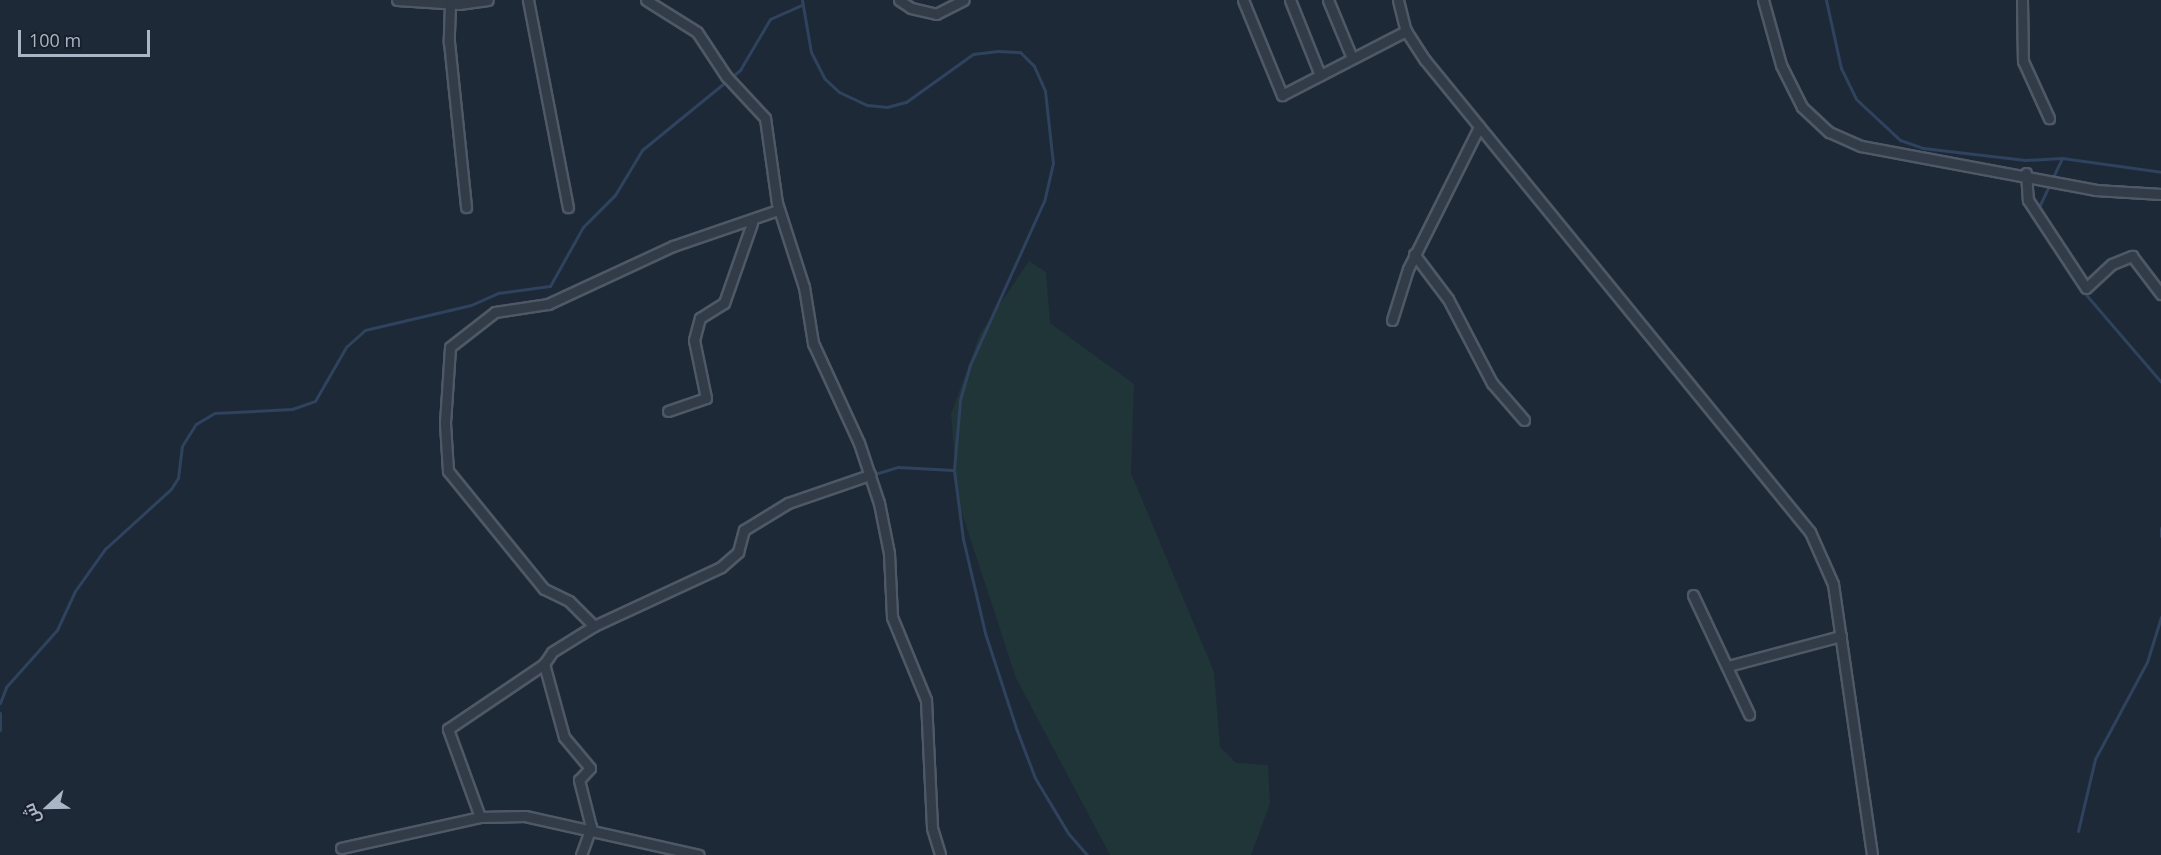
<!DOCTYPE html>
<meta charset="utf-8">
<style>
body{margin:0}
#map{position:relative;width:2161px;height:855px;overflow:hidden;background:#1e2937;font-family:"Open Sans",Cairo,sans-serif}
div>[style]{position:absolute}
.green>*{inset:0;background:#203538}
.stream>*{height:3px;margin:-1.5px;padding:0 1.5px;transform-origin:1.5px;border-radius:1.5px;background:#2f425e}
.roads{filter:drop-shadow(2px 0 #4f5866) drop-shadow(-2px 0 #4f5866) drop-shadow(0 2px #4f5866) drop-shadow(0 -2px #4f5866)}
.minor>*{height:9px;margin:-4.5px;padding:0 4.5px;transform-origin:4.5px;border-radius:4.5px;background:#323b48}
span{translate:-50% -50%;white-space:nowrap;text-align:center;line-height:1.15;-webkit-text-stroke:4.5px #17202c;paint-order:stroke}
.north{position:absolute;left:18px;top:777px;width:60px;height:60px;-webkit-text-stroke:4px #17202c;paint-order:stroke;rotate:248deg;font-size:16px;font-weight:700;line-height:24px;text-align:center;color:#abb5c5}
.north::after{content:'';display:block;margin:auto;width:21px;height:27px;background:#abb5c5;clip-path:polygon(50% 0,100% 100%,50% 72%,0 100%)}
.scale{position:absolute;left:18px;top:30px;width:132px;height:27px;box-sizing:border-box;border:3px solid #abb5c5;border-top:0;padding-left:8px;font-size:18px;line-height:21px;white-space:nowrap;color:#abb5c5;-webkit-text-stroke:4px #17202c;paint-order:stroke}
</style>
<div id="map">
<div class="green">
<i style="clip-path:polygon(1029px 261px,1046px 272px,1050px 323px,1134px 384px,1131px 473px,1214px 672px,1220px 747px,1236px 763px,1268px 765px,1270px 803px,1251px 855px,1110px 855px,1016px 678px,958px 501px,951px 414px,980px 334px)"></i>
</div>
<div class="stream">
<i style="left:802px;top:0;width:53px;rotate:80.2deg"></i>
<i style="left:811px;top:52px;width:30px;rotate:63deg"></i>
<i style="left:825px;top:79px;width:19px;rotate:43deg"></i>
<i style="left:839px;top:92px;width:31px;rotate:25deg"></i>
<i style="left:867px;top:105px;width:20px;rotate:6deg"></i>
<i style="left:887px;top:107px;width:20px;rotate:-15deg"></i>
<i style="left:906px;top:102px;width:82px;rotate:-35.6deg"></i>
<i style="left:973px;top:54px;width:25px;rotate:-7deg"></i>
<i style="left:998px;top:51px;width:22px;rotate:3deg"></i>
<i style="left:1020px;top:52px;width:20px;rotate:45deg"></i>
<i style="left:1034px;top:66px;width:27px;rotate:66deg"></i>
<i style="left:1045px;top:91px;width:72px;rotate:83.7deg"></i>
<i style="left:1053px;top:163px;width:39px;rotate:103deg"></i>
<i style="left:1044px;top:201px;width:180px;rotate:114.3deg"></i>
<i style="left:970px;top:365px;width:37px;rotate:106deg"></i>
<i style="left:960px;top:401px;width:69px;rotate:95deg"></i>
<i style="left:954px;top:470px;width:70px;rotate:82.6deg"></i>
<i style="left:963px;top:539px;width:97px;rotate:76.8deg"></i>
<i style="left:985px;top:633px;width:100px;rotate:71.9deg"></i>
<i style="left:1016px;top:728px;width:53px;rotate:69.2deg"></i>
<i style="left:1035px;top:778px;width:64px;rotate:59deg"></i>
<i style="left:1068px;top:833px;width:29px;rotate:49deg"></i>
<i style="left:1826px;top:0;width:70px;rotate:77.6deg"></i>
<i style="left:1841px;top:68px;width:34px;rotate:64deg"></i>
<i style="left:1856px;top:99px;width:60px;rotate:43deg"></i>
<i style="left:1900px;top:140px;width:24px;rotate:19deg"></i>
<i style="left:1923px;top:148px;width:103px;rotate:6.7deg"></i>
<i style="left:2025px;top:160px;width:37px;rotate:-3deg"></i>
<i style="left:2062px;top:158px;width:100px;rotate:8deg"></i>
<i style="left:2038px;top:209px;width:56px;rotate:-64.8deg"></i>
<i style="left:2046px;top:235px;width:38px;rotate:57deg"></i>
<i style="left:2082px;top:290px;width:121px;rotate:49.3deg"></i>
<i style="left:878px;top:473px;width:21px;rotate:-17deg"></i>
<i style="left:898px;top:467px;width:55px;rotate:3.1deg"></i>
<i style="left:2161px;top:528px;width:8px;rotate:90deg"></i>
<i style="left:0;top:703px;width:17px;rotate:-69deg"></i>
<i style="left:6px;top:687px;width:76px;rotate:-48.2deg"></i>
<i style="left:57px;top:630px;width:43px;rotate:-65.2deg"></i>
<i style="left:75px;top:591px;width:52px;rotate:-54.5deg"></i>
<i style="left:105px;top:549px;width:89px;rotate:-42.3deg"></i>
<i style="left:171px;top:489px;width:13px;rotate:-58deg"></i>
<i style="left:178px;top:478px;width:32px;rotate:-83deg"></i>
<i style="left:182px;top:446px;width:26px;rotate:-58deg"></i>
<i style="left:196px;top:424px;width:21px;rotate:-31deg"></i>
<i style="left:214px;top:413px;width:78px;rotate:-2.9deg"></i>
<i style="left:292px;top:409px;width:24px;rotate:-19deg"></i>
<i style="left:315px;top:401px;width:62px;rotate:-60.1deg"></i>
<i style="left:346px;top:347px;width:25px;rotate:-42deg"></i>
<i style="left:365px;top:330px;width:109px;rotate:-13.3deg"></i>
<i style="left:471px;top:305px;width:30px;rotate:-24deg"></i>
<i style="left:498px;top:293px;width:52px;rotate:-7.7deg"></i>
<i style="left:550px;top:286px;width:68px;rotate:-60.8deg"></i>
<i style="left:583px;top:227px;width:45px;rotate:-45deg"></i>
<i style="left:615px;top:195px;width:52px;rotate:-59deg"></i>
<i style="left:642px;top:150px;width:127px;rotate:-39.2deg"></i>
<i style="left:740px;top:70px;width:59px;rotate:-59.5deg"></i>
<i style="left:770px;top:19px;width:35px;rotate:-24deg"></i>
<i style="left:0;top:713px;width:17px;rotate:90deg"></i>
<i style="left:2078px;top:831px;width:74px;rotate:-76.7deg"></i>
<i style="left:2095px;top:759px;width:110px;rotate:-61.8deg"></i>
<i style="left:2147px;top:662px;width:47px;rotate:-72.7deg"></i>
</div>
<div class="roads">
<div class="minor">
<i style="left:397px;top:0;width:62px;rotate:3.7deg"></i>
<i style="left:459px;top:4px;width:29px;rotate:-8deg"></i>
<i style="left:528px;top:0;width:211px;rotate:79.1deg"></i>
<i style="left:646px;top:0;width:60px;rotate:32.1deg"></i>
<i style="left:697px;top:32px;width:53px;rotate:56.6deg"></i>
<i style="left:726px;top:76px;width:57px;rotate:47.1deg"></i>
<i style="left:765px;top:118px;width:86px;rotate:82deg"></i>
<i style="left:777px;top:203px;width:88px;rotate:72.2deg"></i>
<i style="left:804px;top:287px;width:57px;rotate:80.9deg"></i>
<i style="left:813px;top:343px;width:110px;rotate:65.3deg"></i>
<i style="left:859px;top:443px;width:63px;rotate:71.6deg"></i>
<i style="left:879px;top:503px;width:51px;rotate:78.7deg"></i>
<i style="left:889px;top:553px;width:64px;rotate:87.3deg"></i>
<i style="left:892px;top:617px;width:90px;rotate:67.7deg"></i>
<i style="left:926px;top:700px;width:128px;rotate:87.3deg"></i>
<i style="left:932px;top:828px;width:28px;rotate:73deg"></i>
<i style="left:899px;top:0;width:14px;rotate:34deg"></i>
<i style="left:911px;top:8px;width:26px;rotate:13deg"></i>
<i style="left:936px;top:14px;width:31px;rotate:-27deg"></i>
<i style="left:1243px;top:0;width:103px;rotate:67.7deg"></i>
<i style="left:1282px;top:95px;width:140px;rotate:-27.3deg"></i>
<i style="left:1290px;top:0;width:81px;rotate:68.2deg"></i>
<i style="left:1328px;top:0;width:63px;rotate:67.5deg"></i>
<i style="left:1398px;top:0;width:32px;rotate:76deg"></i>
<i style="left:1406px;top:31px;width:35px;rotate:57deg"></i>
<i style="left:1425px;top:60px;width:609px;rotate:50.8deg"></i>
<i style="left:1810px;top:532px;width:57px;rotate:66.1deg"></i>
<i style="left:1833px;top:584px;width:274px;rotate:81.8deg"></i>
<i style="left:1763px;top:0;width:67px;rotate:74.5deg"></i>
<i style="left:1781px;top:65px;width:47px;rotate:63.4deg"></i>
<i style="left:1802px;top:107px;width:37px;rotate:43deg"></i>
<i style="left:1829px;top:132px;width:35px;rotate:24deg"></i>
<i style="left:1861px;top:146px;width:238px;rotate:10.6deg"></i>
<i style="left:2095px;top:190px;width:66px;rotate:3.5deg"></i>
<i style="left:2022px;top:0;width:61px;rotate:89.1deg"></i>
<i style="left:2023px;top:61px;width:63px;rotate:65.5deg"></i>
<i style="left:450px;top:4px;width:38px;rotate:92deg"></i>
<i style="left:449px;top:42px;width:166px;rotate:84.1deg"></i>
<i style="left:2026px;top:173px;width:27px;rotate:86deg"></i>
<i style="left:2028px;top:200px;width:105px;rotate:56.6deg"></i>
<i style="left:2086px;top:288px;width:35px;rotate:-43deg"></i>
<i style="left:2112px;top:264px;width:22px;rotate:-22deg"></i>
<i style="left:2132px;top:256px;width:48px;rotate:52.7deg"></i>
<i style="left:1414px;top:254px;width:56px;rotate:52.9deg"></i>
<i style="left:1448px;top:299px;width:95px;rotate:62.4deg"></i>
<i style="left:1492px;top:383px;width:49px;rotate:49.1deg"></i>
<i style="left:1392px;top:320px;width:53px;rotate:-72.6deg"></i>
<i style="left:1408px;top:269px;width:159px;rotate:-63.4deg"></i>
<i style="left:668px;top:411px;width:40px;rotate:-18.9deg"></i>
<i style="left:706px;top:398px;width:59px;rotate:-101.7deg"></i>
<i style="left:694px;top:340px;width:23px;rotate:-75deg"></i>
<i style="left:700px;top:318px;width:28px;rotate:-32deg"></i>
<i style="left:724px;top:303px;width:85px;rotate:-70.7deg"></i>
<i style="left:1693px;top:595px;width:132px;rotate:64.8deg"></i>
<i style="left:594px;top:626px;width:35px;rotate:-135deg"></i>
<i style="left:569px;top:601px;width:28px;rotate:-154deg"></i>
<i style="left:544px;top:589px;width:152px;rotate:-129.1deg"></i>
<i style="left:448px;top:471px;width:48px;rotate:-93.6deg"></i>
<i style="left:445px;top:423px;width:76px;rotate:-86.2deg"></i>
<i style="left:450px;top:347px;width:57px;rotate:-37.9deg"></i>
<i style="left:495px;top:312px;width:54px;rotate:-8.6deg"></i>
<i style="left:548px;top:304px;width:138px;rotate:-24.9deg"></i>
<i style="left:673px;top:246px;width:111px;rotate:-18.9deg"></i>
<i style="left:1728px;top:666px;width:117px;rotate:-14.9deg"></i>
<i style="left:480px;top:817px;width:94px;rotate:-110deg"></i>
<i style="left:448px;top:729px;width:116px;rotate:-34.1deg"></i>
<i style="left:341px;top:848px;width:142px;rotate:-12.6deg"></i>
<i style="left:480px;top:817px;width:45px;rotate:-1.3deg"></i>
<i style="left:525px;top:816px;width:178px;rotate:12.6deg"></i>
<i style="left:581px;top:855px;width:30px;rotate:-70deg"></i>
<i style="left:591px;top:827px;width:49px;rotate:-104.3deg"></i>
<i style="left:579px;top:780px;width:16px;rotate:-47deg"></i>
<i style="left:590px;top:768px;width:40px;rotate:-130deg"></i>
<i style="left:564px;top:737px;width:76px;rotate:-105.3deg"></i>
<i style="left:544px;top:664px;width:14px;rotate:-56deg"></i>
<i style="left:552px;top:652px;width:49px;rotate:-31.8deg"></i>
<i style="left:594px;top:626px;width:140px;rotate:-24.9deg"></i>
<i style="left:721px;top:567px;width:23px;rotate:-41deg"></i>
<i style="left:738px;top:552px;width:23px;rotate:-75deg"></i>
<i style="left:744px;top:530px;width:52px;rotate:-31.5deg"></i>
<i style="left:788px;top:503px;width:87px;rotate:-18.9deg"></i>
</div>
</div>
<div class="north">ش</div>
<div class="scale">100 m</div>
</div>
